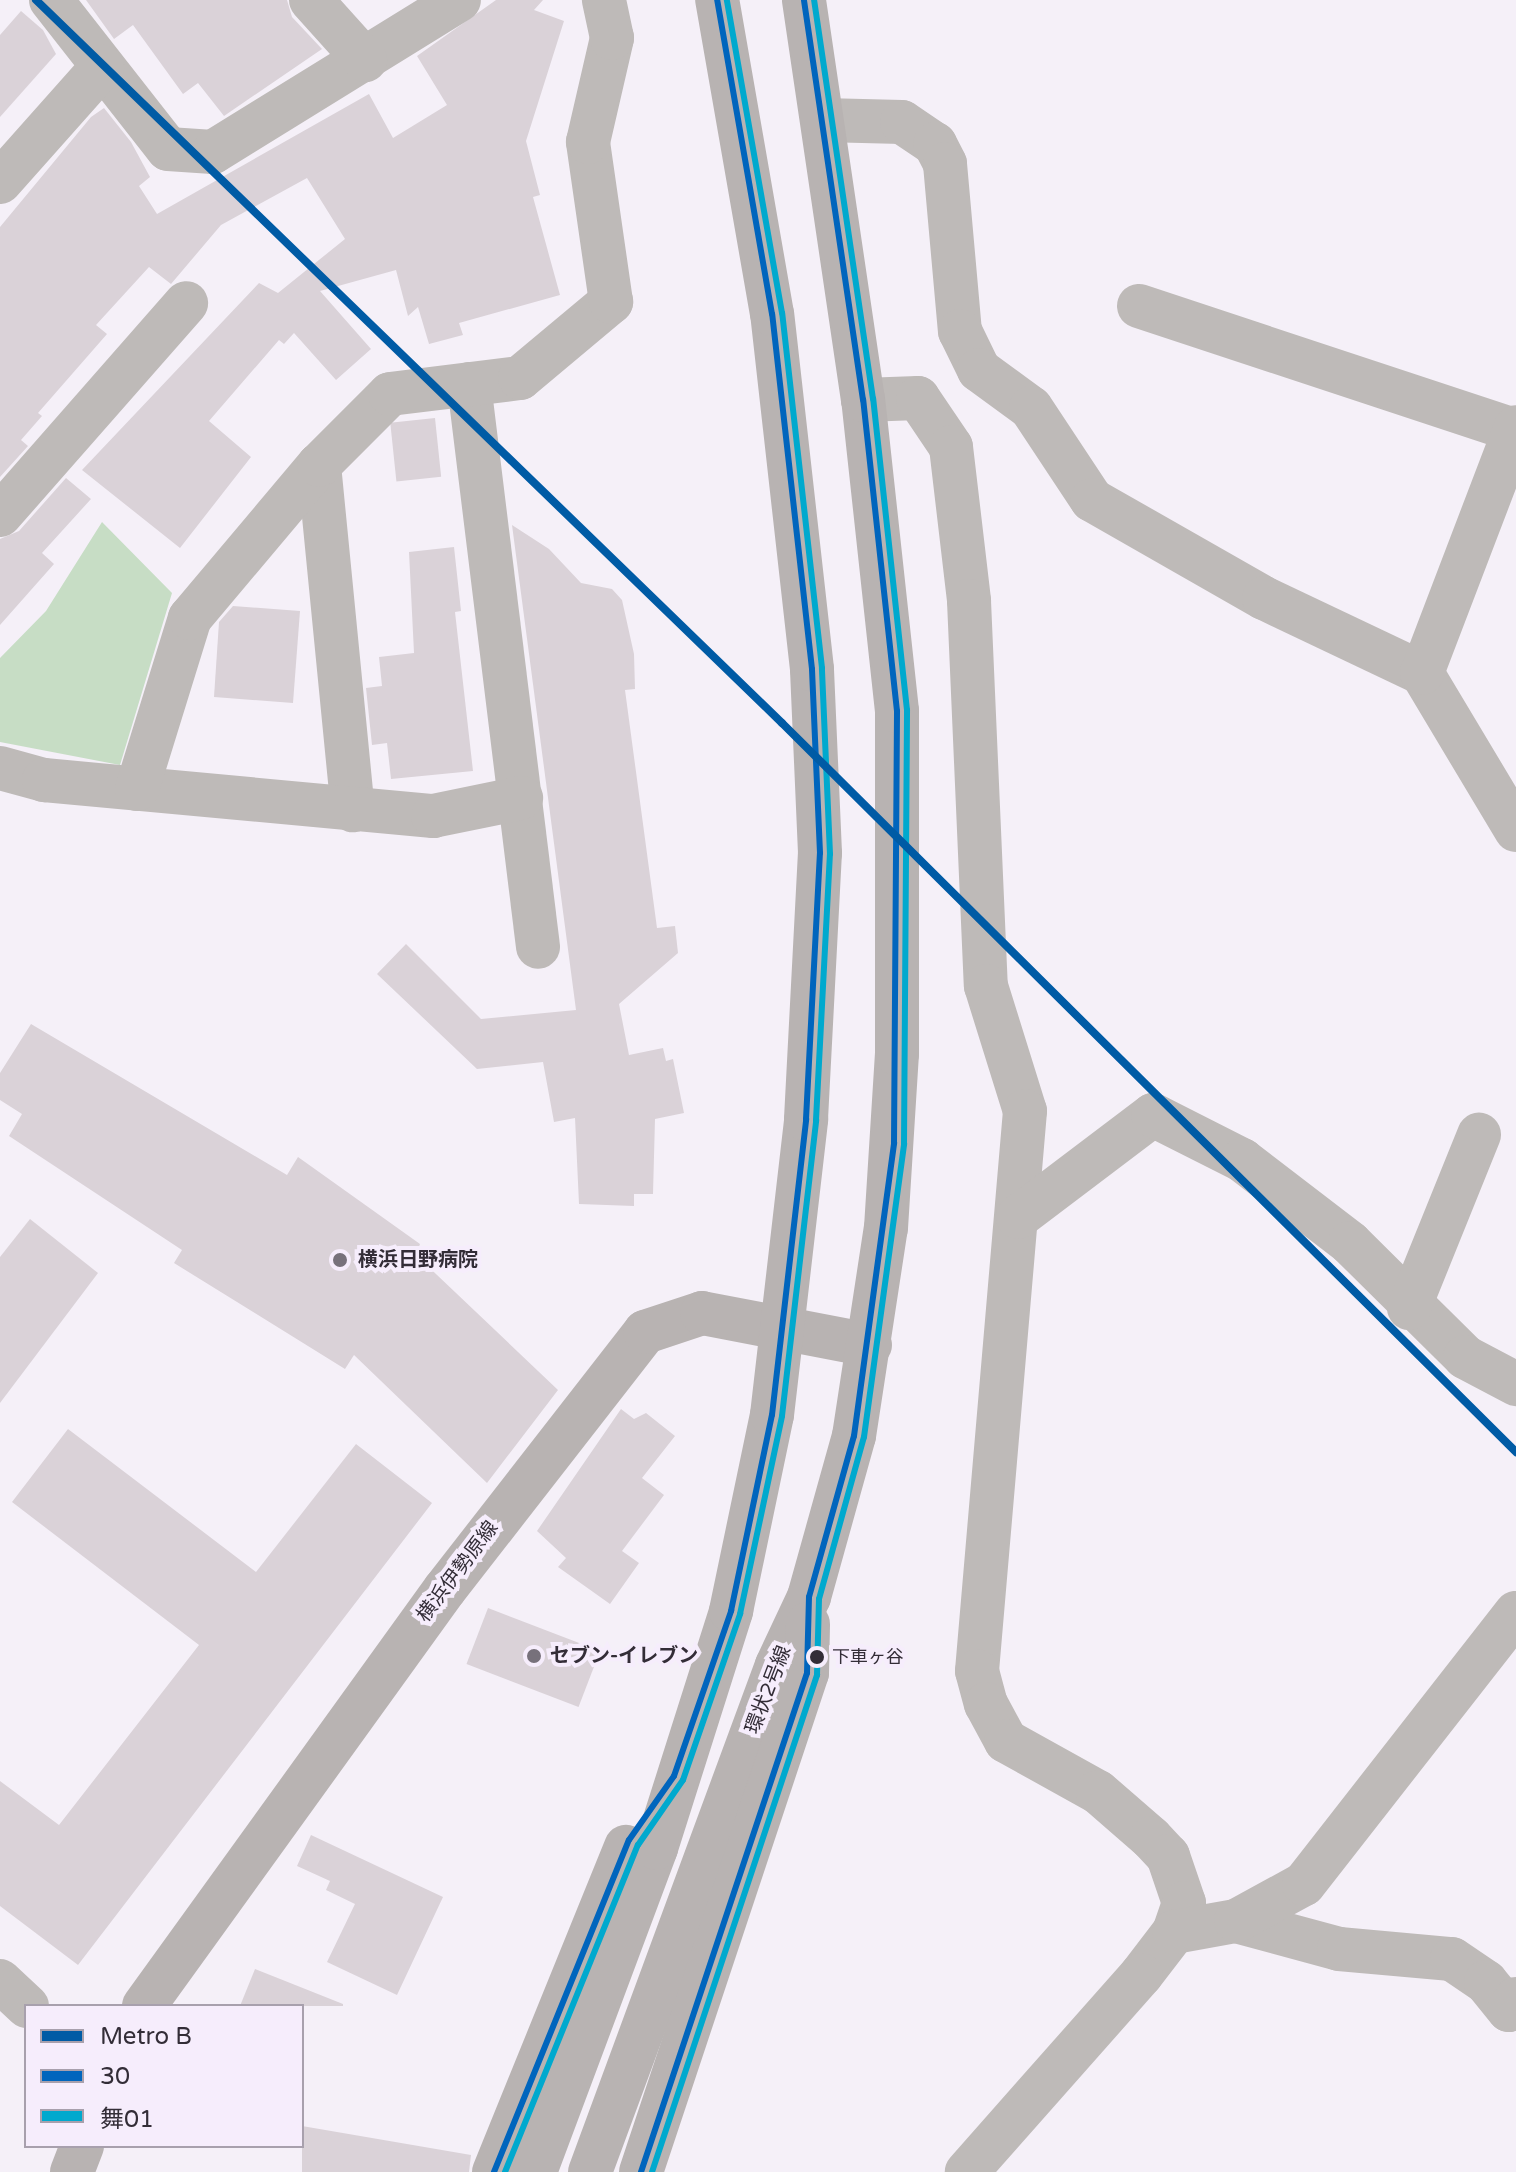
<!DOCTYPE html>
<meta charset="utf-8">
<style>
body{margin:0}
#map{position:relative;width:1516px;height:2172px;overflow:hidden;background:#f5f0f8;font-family:"Varela Round","Noto Sans JP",sans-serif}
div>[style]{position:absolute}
.green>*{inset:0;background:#c7ddc5}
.building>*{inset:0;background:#dad2d8;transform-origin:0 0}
.minor>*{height:44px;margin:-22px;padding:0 22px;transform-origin:22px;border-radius:22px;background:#bebab8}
.major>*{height:44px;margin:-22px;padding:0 22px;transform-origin:22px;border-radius:22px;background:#b8b3b2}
.bus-1>*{height:6px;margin:-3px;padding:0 3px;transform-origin:3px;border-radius:3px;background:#0065bd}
.bus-2>*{height:6px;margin:-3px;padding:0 3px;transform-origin:3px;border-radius:3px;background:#00a9ce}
.metro-1>*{height:8px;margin:-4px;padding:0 4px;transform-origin:4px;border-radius:4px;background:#005ba5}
.dots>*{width:22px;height:22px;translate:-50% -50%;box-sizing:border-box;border:4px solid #f6edfc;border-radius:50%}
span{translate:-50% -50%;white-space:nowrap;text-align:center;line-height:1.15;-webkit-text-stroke:8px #f6edfc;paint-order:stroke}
.bus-label{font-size:18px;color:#332d37}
.left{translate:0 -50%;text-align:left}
.poi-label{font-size:20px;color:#332d37;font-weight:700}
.street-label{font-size:20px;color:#332d37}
.legend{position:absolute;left:24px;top:2004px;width:280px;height:144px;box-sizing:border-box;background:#f6edfc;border:2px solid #a8a0ad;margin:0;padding:10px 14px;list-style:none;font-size:24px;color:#332d37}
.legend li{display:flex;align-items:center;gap:16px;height:40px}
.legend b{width:40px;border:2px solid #a8a0ad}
</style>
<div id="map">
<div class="green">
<i style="clip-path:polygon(102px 522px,172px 593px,120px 765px,0 742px,0 658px,46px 611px)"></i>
</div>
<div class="building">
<i style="clip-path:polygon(86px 0,287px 0,292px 17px,322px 49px,224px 116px,198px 83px,183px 94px,133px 25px,114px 39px)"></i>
<i style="clip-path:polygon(496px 0,543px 0,534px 10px,564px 21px,526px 141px,540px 195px,533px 197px,560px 295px,459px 323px,463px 335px,429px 344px,418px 307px,408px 316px,396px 270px,320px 291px,371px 349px,336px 380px,294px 333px,284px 344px,279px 340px,209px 421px,251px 457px,180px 548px,82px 470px,259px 283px,278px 293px,345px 239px,307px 178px,221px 225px,171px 284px,149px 267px,96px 325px,107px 334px,38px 413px,42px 416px,21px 440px,28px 446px,0 477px,0 227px,91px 117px,104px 108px,131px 142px,150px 177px,139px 186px,157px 214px,369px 94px,393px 138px,447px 105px,417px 56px)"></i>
<i style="clip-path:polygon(21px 11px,43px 30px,56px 54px,0 117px,0 35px)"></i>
<i style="left:435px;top:418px;width:59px;height:45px;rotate:84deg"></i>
<i style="clip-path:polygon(66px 478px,91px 499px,42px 553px,54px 564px,0 625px,0 539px,19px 531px)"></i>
<i style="clip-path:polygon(512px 525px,549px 549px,581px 583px,612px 589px,622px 600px,634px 654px,635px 689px,625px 690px,657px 928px,675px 926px,678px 953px,619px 1004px,629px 1055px,663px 1048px,666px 1061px,673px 1059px,684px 1113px,655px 1119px,653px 1194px,634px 1194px,634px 1206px,579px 1204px,575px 1118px,554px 1122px,543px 1062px,477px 1069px,377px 974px,406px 944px,481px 1019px,576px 1010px)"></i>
<i style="clip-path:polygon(454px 547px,461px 611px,455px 612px,473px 771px,391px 779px,387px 743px,372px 745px,366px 688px,382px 686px,379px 657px,414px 653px,409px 552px)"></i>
<i style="clip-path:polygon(233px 606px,300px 611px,293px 703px,214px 697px,219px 622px)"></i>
<i style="clip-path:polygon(31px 1024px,287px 1175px,298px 1157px,420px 1244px,416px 1255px,558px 1390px,487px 1483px,354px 1355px,345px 1369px,174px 1263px,182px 1250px,9px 1136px,22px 1114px,0 1100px,0 1073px)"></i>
<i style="clip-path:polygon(30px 1219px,98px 1273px,0 1403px,0 1257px)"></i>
<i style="clip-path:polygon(621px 1409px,634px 1419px,646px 1413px,675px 1436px,642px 1478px,664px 1495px,622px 1551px,639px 1563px,610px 1604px,558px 1567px,566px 1558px,537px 1531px)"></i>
<i style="clip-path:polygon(68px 1429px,256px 1572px,356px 1444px,432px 1503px,78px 1965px,0 1906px,0 1781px,59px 1825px,199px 1645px,12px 1502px)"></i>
<i style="left:488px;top:1608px;width:120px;height:60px;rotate:21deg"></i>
<i style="clip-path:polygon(311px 1835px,443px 1897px,397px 1995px,327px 1962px,355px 1904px,326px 1890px,330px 1881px,297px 1866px)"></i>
<i style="clip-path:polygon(255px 1969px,343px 2004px,343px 2006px,240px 2006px)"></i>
<i style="clip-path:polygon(302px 2126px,471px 2155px,469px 2172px,302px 2172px)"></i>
</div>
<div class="minor">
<i style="left:51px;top:0;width:189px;rotate:51.9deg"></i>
<i style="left:168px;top:149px;width:45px;rotate:3.8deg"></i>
<i style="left:213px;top:152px;width:289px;rotate:-31.7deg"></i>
<i style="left:311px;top:0;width:81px;rotate:48deg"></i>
<i style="left:823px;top:120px;width:79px;rotate:1.5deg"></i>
<i style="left:902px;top:122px;width:40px;rotate:34deg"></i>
<i style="left:935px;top:144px;width:22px;rotate:63deg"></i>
<i style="left:945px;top:164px;width:168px;rotate:84.9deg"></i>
<i style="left:960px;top:331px;width:43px;rotate:64deg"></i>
<i style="left:979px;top:370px;width:64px;rotate:36.2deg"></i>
<i style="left:1031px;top:408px;width:110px;rotate:56.5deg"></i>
<i style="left:1092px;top:500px;width:198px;rotate:29.7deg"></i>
<i style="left:1264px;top:598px;width:175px;rotate:25.4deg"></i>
<i style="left:1422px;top:673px;width:183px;rotate:59.1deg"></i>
<i style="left:0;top:182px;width:154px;rotate:-48.4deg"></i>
<i style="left:1139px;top:306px;width:397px;rotate:18.3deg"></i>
<i style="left:469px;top:384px;width:567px;rotate:83.01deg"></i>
<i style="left:863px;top:400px;width:55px;rotate:-2.1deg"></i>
<i style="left:918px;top:398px;width:59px;rotate:56deg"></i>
<i style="left:951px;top:447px;width:155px;rotate:83.3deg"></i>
<i style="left:969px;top:601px;width:385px;rotate:87.5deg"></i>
<i style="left:986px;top:986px;width:131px;rotate:72.7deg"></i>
<i style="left:1025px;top:1111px;width:562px;rotate:94.9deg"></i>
<i style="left:977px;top:1671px;width:34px;rotate:75deg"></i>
<i style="left:986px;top:1704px;width:42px;rotate:61.6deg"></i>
<i style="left:1006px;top:1741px;width:105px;rotate:29deg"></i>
<i style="left:1098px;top:1792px;width:70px;rotate:41deg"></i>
<i style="left:1151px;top:1838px;width:25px;rotate:47deg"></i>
<i style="left:1168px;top:1856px;width:50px;rotate:71.2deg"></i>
<i style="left:1184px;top:1903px;width:31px;rotate:109deg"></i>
<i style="left:1174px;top:1932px;width:54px;rotate:127.5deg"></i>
<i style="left:1141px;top:1975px;width:263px;rotate:131.5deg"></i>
<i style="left:319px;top:465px;width:347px;rotate:84.4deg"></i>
<i style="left:0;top:515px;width:282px;rotate:-48.7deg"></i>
<i style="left:1422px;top:673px;width:263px;rotate:-69.1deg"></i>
<i style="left:0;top:768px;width:46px;rotate:15.3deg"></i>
<i style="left:44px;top:780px;width:391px;rotate:5.3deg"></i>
<i style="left:433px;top:816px;width:90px;rotate:-11.6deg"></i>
<i style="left:137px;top:789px;width:179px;rotate:-72.8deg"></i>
<i style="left:190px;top:618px;width:200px;rotate:-49.9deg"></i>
<i style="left:319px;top:465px;width:100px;rotate:-45deg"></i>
<i style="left:390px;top:394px;width:131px;rotate:-7deg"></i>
<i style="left:520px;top:378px;width:119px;rotate:-39.9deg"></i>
<i style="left:611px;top:302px;width:162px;rotate:-98.2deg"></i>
<i style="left:588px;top:142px;width:107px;rotate:-77deg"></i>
<i style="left:612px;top:38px;width:39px;rotate:-102deg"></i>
<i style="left:1018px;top:1217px;width:169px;rotate:-37.1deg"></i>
<i style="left:1153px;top:1115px;width:100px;rotate:26.8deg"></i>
<i style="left:1242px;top:1160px;width:136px;rotate:37.5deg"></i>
<i style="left:1350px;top:1243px;width:162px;rotate:44.7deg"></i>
<i style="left:1465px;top:1357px;width:58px;rotate:27.9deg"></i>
<i style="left:1409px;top:1308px;width:187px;rotate:-68deg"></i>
<i style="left:1236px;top:1921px;width:107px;rotate:15.2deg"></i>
<i style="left:1339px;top:1949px;width:113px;rotate:5.1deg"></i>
<i style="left:1452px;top:1959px;width:41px;rotate:34.1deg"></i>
<i style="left:1486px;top:1982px;width:36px;rotate:51deg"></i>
<i style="left:1509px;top:2010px;width:13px;rotate:-58deg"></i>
<i style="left:1174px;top:1932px;width:63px;rotate:-10.1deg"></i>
<i style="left:1236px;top:1921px;width:77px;rotate:-28.6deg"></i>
<i style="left:1304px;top:1884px;width:344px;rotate:-52deg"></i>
<i style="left:0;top:1981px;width:37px;rotate:43deg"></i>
</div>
<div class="major">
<i style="left:144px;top:2006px;width:514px;rotate:-54.18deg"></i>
<i style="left:445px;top:1589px;width:326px;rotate:-52.1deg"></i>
<i style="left:645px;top:1332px;width:60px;rotate:-18.4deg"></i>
<i style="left:702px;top:1313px;width:171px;rotate:10.8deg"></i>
<i style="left:72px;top:2172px;width:28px;rotate:-69deg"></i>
<i style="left:494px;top:2172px;width:351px;rotate:-67.9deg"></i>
<i style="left:535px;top:2172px;width:346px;rotate:-69.5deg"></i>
<i style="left:656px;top:1848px;width:249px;rotate:-72.4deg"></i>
<i style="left:731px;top:1611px;width:200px;rotate:-78.2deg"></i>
<i style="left:772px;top:1415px;width:298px;rotate:-83.4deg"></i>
<i style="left:806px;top:1119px;width:266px;rotate:-87deg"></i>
<i style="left:820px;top:853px;width:184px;rotate:-92.5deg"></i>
<i style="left:812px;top:669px;width:357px;rotate:-96.4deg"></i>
<i style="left:772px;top:314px;width:319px;rotate:-99.9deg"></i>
<i style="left:590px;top:2172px;width:540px;rotate:-69.75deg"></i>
<i style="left:777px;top:1665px;width:75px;rotate:-64.8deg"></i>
<i style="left:809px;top:1597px;width:167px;rotate:-74.4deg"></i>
<i style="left:854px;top:1436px;width:210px;rotate:-81.3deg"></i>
<i style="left:886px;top:1228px;width:174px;rotate:-86.4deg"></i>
<i style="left:897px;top:1054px;width:343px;rotate:-90deg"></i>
<i style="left:897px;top:711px;width:313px;rotate:-96.2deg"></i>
<i style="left:863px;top:400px;width:404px;rotate:-98.4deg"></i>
<i style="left:641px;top:2172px;width:526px;rotate:-71.6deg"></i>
<i style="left:807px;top:1673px;width:49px;rotate:-88.8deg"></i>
</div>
<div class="bus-1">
<i style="left:494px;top:2172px;width:358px;rotate:-67.9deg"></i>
<i style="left:629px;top:1840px;width:78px;rotate:-54.9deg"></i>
<i style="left:674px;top:1776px;width:175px;rotate:-70.9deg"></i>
<i style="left:731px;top:1611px;width:200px;rotate:-78.2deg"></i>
<i style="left:772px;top:1415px;width:298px;rotate:-83.4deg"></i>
<i style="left:806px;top:1119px;width:266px;rotate:-87deg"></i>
<i style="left:820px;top:853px;width:184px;rotate:-92.5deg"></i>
<i style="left:812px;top:669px;width:357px;rotate:-96.4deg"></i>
<i style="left:772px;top:314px;width:319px;rotate:-99.9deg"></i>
<i style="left:641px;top:2172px;width:526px;rotate:-71.6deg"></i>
<i style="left:807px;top:1673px;width:76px;rotate:-88.5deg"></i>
<i style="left:809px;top:1597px;width:167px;rotate:-74.4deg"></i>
<i style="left:854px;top:1436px;width:296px;rotate:-82.2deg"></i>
<i style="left:894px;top:1143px;width:432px;rotate:-89.6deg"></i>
<i style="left:897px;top:711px;width:313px;rotate:-96.2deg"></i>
<i style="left:863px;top:400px;width:404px;rotate:-98.4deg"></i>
</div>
<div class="bus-2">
<i style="left:505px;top:2172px;width:353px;rotate:-67.9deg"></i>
<i style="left:638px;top:1845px;width:79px;rotate:-55.3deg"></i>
<i style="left:683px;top:1780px;width:176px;rotate:-71deg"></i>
<i style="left:740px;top:1614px;width:202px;rotate:-78deg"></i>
<i style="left:782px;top:1416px;width:298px;rotate:-83.4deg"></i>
<i style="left:816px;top:1120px;width:266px;rotate:-87deg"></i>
<i style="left:830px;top:854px;width:186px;rotate:-92.5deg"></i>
<i style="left:822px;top:668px;width:357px;rotate:-96.4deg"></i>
<i style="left:782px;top:313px;width:318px;rotate:-100deg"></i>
<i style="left:652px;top:2172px;width:524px;rotate:-71.63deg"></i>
<i style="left:817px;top:1675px;width:76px;rotate:-88.5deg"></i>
<i style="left:819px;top:1599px;width:168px;rotate:-74.5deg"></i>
<i style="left:864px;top:1437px;width:296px;rotate:-82.2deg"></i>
<i style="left:904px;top:1144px;width:434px;rotate:-89.6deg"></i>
<i style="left:907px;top:710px;width:313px;rotate:-96.2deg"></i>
<i style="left:873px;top:399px;width:403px;rotate:-98.4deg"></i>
</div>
<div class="metro-1">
<i style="left:36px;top:0;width:1039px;rotate:44.1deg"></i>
<i style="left:782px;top:723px;width:1035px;rotate:44.8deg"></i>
</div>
<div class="dots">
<i style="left:340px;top:1260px;background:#77717b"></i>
<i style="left:534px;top:1656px;background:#77717b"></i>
<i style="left:817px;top:1657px;background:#332d37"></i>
</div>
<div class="bus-label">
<span class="left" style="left:832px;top:1657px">下車ヶ谷</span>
</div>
<div class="poi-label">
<span class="left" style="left:358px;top:1260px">横浜日野病院</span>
<span class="left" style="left:550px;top:1656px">セブン-イレブン</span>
</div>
<div class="street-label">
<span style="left:458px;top:1572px;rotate:-53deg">横浜伊勢原線</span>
<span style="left:769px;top:1690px;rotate:-69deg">環状2号線</span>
</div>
<ul class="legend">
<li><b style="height:10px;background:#005ba5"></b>Metro B</li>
<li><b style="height:10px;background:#0065bd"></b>30</li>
<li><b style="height:10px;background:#00a9ce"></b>舞01</li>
</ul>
</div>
